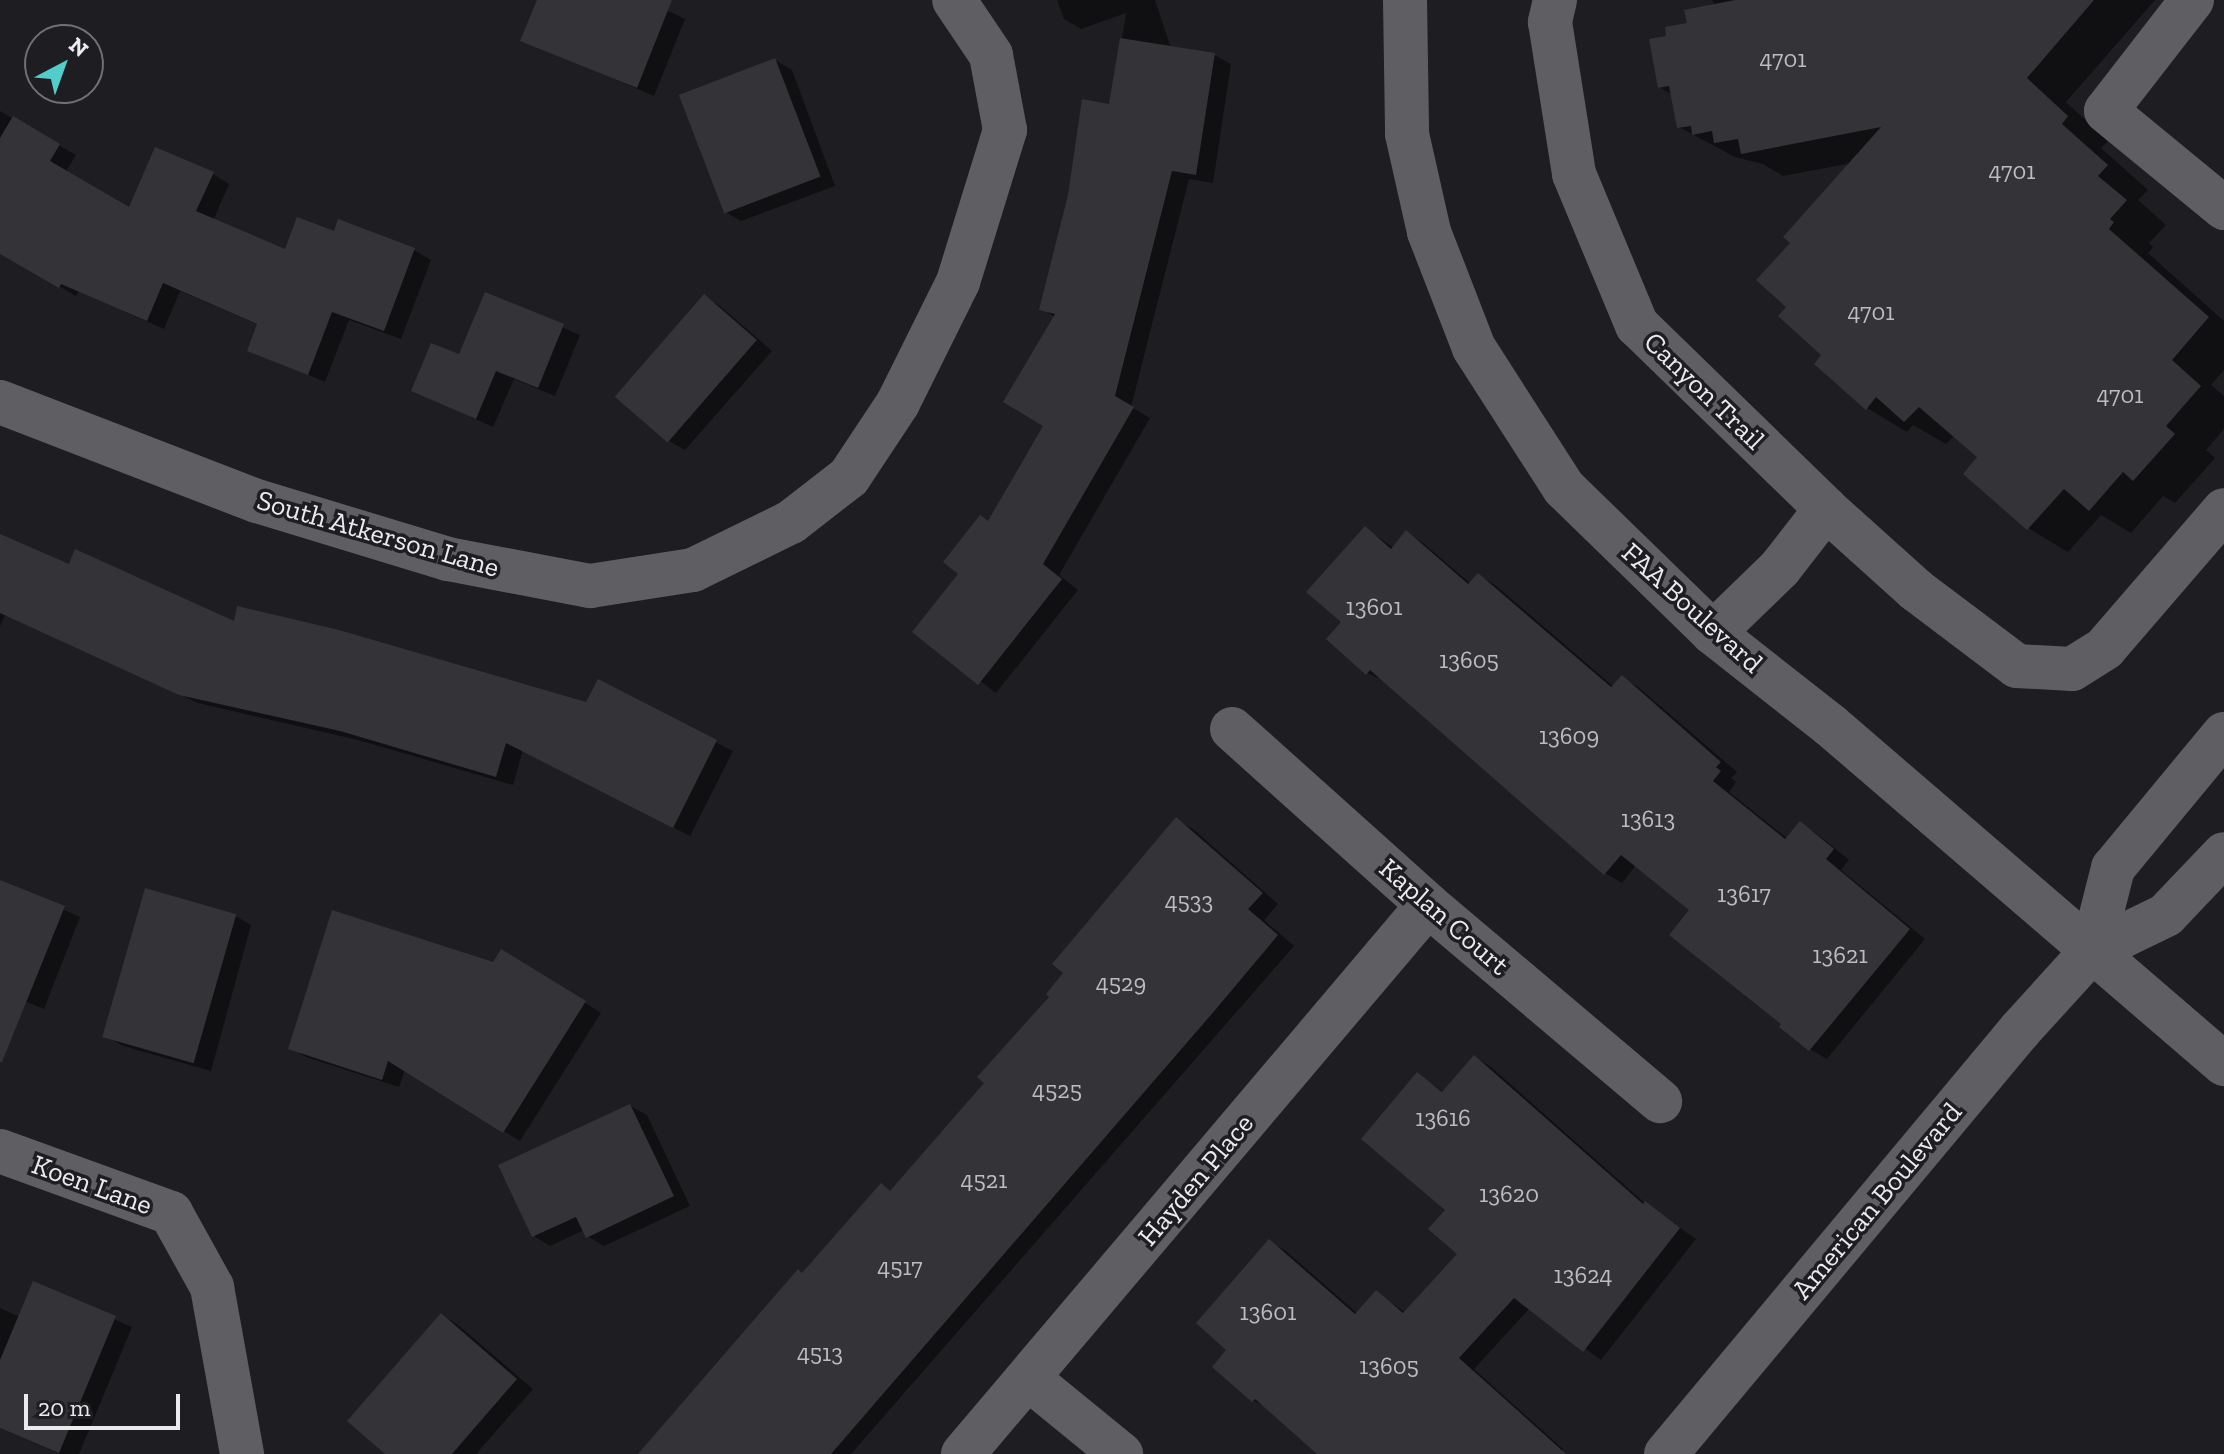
<!DOCTYPE html>
<style>
body{margin:0}
#map{position:relative;width:2224px;height:1454px;overflow:hidden;background:#1e1e22;font-family:"Zilla Slab",serif}
div>[style]{position:absolute}
.shadow>*{inset:0;background:#0007}
.building>*{inset:0;background:#343438;transform-origin:0 0}
.street>*{height:44px;margin:-22px;padding:0 22px;transform-origin:22px;border-radius:22px;background:#5f5f63}
.secondary>*{height:44px;margin:-22px;padding:0 22px;transform-origin:22px;border-radius:22px;background:#5f5f63}
span{translate:-50% -50%;white-space:nowrap;text-align:center;line-height:1.15;-webkit-text-stroke:7px #1e1e22;paint-order:stroke}
.number-label{font-size:24px;color:#bdbdc0}
.number-label span{-webkit-text-stroke-width:0}
.street-label{font-size:28px;color:#ebebee}
.north{position:absolute;left:24px;top:24px;width:80px;height:80px;box-sizing:border-box;background:#1e1e22;border:2px solid #707074;border-radius:50%;rotate:41deg;font-size:22px;font-weight:700;line-height:32px;text-align:center;color:#ebebee}
.north::after{content:'';display:block;margin:auto;width:28px;height:36px;background:#53cdc9;clip-path:polygon(50% 0,100% 100%,50% 72%,0 100%)}
.scale{position:absolute;left:24px;top:1394px;width:156px;height:36px;box-sizing:border-box;border:4px solid #ebebee;border-top:0;padding-left:10px;font-size:24px;line-height:28px;white-space:nowrap;color:#ebebee;-webkit-text-stroke:6px #1e1e22;paint-order:stroke}
</style>
<div id="map">
<div class="shadow">
<i style="clip-path:polygon(539px 0,646px 0,685px 19px,654px 96px,523px 40px)"></i>
<i style="clip-path:polygon(1057px 0,1155px 0,1171px 48px,1214px 55px,1231px 64px,1213px 183px,1189px 179px,1131px 407px,1150px 418px,1059px 575px,1078px 590px,996px 693px,915px 631px,960px 573px,1046px 425px,1055px 317px,1042px 309px,1111px 106px,1126px 13px,1081px 29px,1064px 19px)"></i>
<i style="clip-path:polygon(1712px 0,2155px 0,2066px 102px,2108px 141px,2101px 148px,2148px 190px,2138px 200px,2166px 225px,2149px 243px,2153px 247px,2148px 253px,2224px 321px,2224px 370px,2211px 385px,2224px 396px,2224px 429px,2206px 450px,2215px 458px,2175px 503px,2163px 496px,2131px 533px,2101px 515px,2068px 552px,2028px 528px,1980px 457px,1955px 435px,1946px 444px,1913px 425px,1907px 432px,1867px 408px,1788px 307px,1793px 243px,1852px 163px,1783px 176px,1763px 164px,1735px 157px,1679px 127px,1673px 95px,1659px 87px,1668px 38px,1715px 6px)"></i>
<i style="clip-path:polygon(775px 60px,792px 70px,835px 186px,741px 221px,724px 211px)"></i>
<i style="clip-path:polygon(0 111px,76px 155px,65px 173px,130px 210px,213px 174px,229px 184px,213px 221px,286px 252px,335px 233px,339px 222px,414px 250px,431px 260px,401px 339px,349px 320px,325px 382px,250px 350px,259px 325px,180px 291px,164px 329px,79px 291px,76px 296px,0 252px)"></i>
<i style="clip-path:polygon(486px 294px,580px 335px,555px 396px,514px 379px,493px 427px,414px 391px,460px 357px)"></i>
<i style="clip-path:polygon(704px 296px,720px 306px,772px 351px,685px 450px,669px 441px)"></i>
<i style="clip-path:polygon(1365px 528px,1394px 548px,1407px 533px,1423px 543px,1471px 584px,1478px 575px,1495px 585px,1614px 687px,1622px 677px,1638px 687px,1737px 772px,1731px 778px,1736px 782px,1729px 792px,1788px 839px,1800px 824px,1817px 834px,1849px 860px,1841px 870px,1925px 939px,1827px 1059px,1810px 1049px,1784px 1023px,1692px 910px,1636px 865px,1622px 883px,1605px 873px,1385px 681px,1367px 673px,1344px 622px)"></i>
<i style="clip-path:polygon(0 537px,35px 554px,0 626px)"></i>
<i style="clip-path:polygon(235px 624px,587px 704px,598px 682px,733px 751px,690px 836px,523px 750px,513px 785px,358px 740px,198px 703px,48px 633px)"></i>
<i style="clip-path:polygon(1176px 820px,1193px 829px,1278px 904px,1264px 920px,1294px 946px,851px 1454px,641px 1454px,881px 1186px,892px 1192px,987px 1083px)"></i>
<i style="clip-path:polygon(0 882px,80px 917px,44px 1009px,0 991px)"></i>
<i style="clip-path:polygon(235px 916px,251px 925px,211px 1071px,123px 1046px,107px 1036px)"></i>
<i style="clip-path:polygon(518px 961px,601px 1013px,520px 1141px,405px 1069px,399px 1087px,306px 1057px,290px 1048px,494px 964px)"></i>
<i style="clip-path:polygon(1475px 1057px,1491px 1067px,1647px 1205px,1696px 1239px,1601px 1360px,1530px 1308px,1474px 1369px,1563px 1449px,1558px 1454px,1320px 1454px,1270px 1410px,1253px 1400px,1229px 1350px,1269px 1242px,1286px 1251px,1358px 1314px,1377px 1293px,1406px 1313px,1460px 1254px,1418px 1075px,1444px 1092px)"></i>
<i style="clip-path:polygon(630px 1106px,647px 1115px,690px 1206px,604px 1246px,587px 1236px,584px 1230px,550px 1246px,534px 1236px)"></i>
<i style="clip-path:polygon(34px 1283px,132px 1327px,79px 1454px,60px 1454px,0 1428px,0 1308px,20px 1317px)"></i>
<i style="clip-path:polygon(442px 1315px,458px 1325px,533px 1389px,476px 1454px,388px 1454px)"></i>
</div>
<div class="building">
<i style="clip-path:polygon(537px 0,672px 0,637px 88px,520px 41px)"></i>
<i style="clip-path:polygon(1735px 0,2094px 0,2027px 78px,2068px 116px,2062px 124px,2108px 165px,2098px 176px,2127px 200px,2110px 219px,2114px 222px,2109px 229px,2209px 317px,2172px 360px,2201px 386px,2166px 426px,2175px 434px,2133px 481px,2123px 472px,2089px 511px,2064px 489px,2027px 530px,1963px 474px,1977px 457px,1919px 407px,1904px 422px,1876px 397px,1866px 410px,1814px 364px,1821px 355px,1778px 316px,1786px 307px,1756px 280px,1790px 243px,1783px 237px,1881px 127px,1741px 154px,1738px 139px,1714px 143px,1712px 131px,1692px 135px,1691px 126px,1677px 128px,1669px 86px,1658px 88px,1649px 39px,1666px 36px,1665px 27px,1687px 23px,1684px 10px)"></i>
<i style="clip-path:polygon(1120px 38px,1215px 53px,1196px 175px,1172px 171px,1115px 396px,1134px 407px,1043px 564px,1062px 579px,978px 685px,912px 632px,958px 574px,943px 562px,980px 515px,988px 521px,1043px 426px,1003px 402px,1055px 314px,1039px 310px,1068px 195px,1082px 99px,1109px 104px)"></i>
<i style="left:775px;top:58px;width:127px;height:103px;rotate:69deg"></i>
<i style="clip-path:polygon(13px 116px,60px 144px,50px 161px,129px 207px,155px 147px,214px 172px,196px 211px,285px 249px,297px 217px,334px 231px,338px 219px,415px 248px,384px 331px,332px 312px,308px 375px,247px 351px,257px 324px,163px 283px,147px 321px,61px 284px,59px 288px,0 254px,0 138px)"></i>
<i style="clip-path:polygon(485px 292px,564px 324px,538px 388px,496px 371px,476px 419px,411px 391px,431px 343px,459px 354px)"></i>
<i style="left:704px;top:294px;width:70px;height:136px;rotate:41deg"></i>
<i style="clip-path:polygon(1365px 526px,1391px 549px,1406px 530px,1468px 584px,1478px 573px,1611px 687px,1622px 675px,1721px 762px,1716px 767px,1721px 771px,1713px 781px,1785px 839px,1800px 821px,1834px 849px,1826px 859px,1910px 929px,1809px 1051px,1779px 1027px,1781px 1024px,1669px 935px,1689px 910px,1621px 855px,1604px 875px,1370px 670px,1366px 675px,1326px 639px,1341px 622px,1306px 592px)"></i>
<i style="clip-path:polygon(0 534px,69px 564px,75px 549px,234px 621px,237px 606px,339px 630px,586px 702px,598px 679px,717px 740px,673px 828px,506px 743px,496px 777px,340px 731px,179px 695px,0 613px)"></i>
<i style="clip-path:polygon(1176px 817px,1263px 893px,1248px 909px,1278px 935px,1216px 1009px,831px 1454px,638px 1454px,798px 1269px,802px 1273px,881px 1183px,890px 1191px,984px 1083px,977px 1077px,1049px 997px,1046px 994px,1063px 973px,1052px 964px)"></i>
<i style="clip-path:polygon(0 880px,65px 906px,2px 1062px,0 1062px)"></i>
<i style="left:145px;top:888px;width:95px;height:155px;rotate:16deg"></i>
<i style="clip-path:polygon(332px 910px,493px 962px,501px 949px,586px 1001px,503px 1133px,388px 1061px,382px 1080px,288px 1049px)"></i>
<i style="clip-path:polygon(1474px 1055px,1643px 1204px,1645px 1201px,1680px 1228px,1583px 1352px,1514px 1298px,1459px 1358px,1566px 1454px,1317px 1454px,1255px 1399px,1252px 1402px,1212px 1367px,1226px 1350px,1196px 1323px,1269px 1239px,1355px 1314px,1376px 1290px,1403px 1313px,1457px 1254px,1428px 1229px,1445px 1210px,1361px 1139px,1417px 1072px,1442px 1092px)"></i>
<i style="clip-path:polygon(630px 1104px,674px 1196px,586px 1238px,576px 1217px,532px 1237px,498px 1165px)"></i>
<i style="clip-path:polygon(33px 1281px,116px 1316px,59px 1453px,0 1428px,0 1360px)"></i>
<i style="clip-path:polygon(441px 1313px,517px 1379px,452px 1454px,385px 1454px,347px 1421px)"></i>
</div>
<div class="street">
<i style="left:1555px;top:0;width:23px;rotate:103deg"></i>
<i style="left:1550px;top:22px;width:154px;rotate:81deg"></i>
<i style="left:1574px;top:174px;width:164px;rotate:67.4deg"></i>
<i style="left:1637px;top:325px;width:264px;rotate:44.2deg"></i>
<i style="left:1826px;top:509px;width:121px;rotate:42deg"></i>
<i style="left:1916px;top:590px;width:126px;rotate:37deg"></i>
<i style="left:2017px;top:666px;width:55px;rotate:3.1deg"></i>
<i style="left:2072px;top:669px;width:39px;rotate:-32deg"></i>
<i style="left:2105px;top:648px;width:182px;rotate:-49.2deg"></i>
<i style="left:2192px;top:0;width:140px;rotate:127.8deg"></i>
<i style="left:2106px;top:111px;width:153px;rotate:39.4deg"></i>
<i style="left:0;top:402px;width:275px;rotate:21.1deg"></i>
<i style="left:257px;top:501px;width:200px;rotate:16.9deg"></i>
<i style="left:448px;top:559px;width:145px;rotate:10.8deg"></i>
<i style="left:590px;top:586px;width:104px;rotate:-8.8deg"></i>
<i style="left:693px;top:570px;width:109px;rotate:-26.1deg"></i>
<i style="left:791px;top:522px;width:73px;rotate:-37.8deg"></i>
<i style="left:849px;top:477px;width:89px;rotate:-56.5deg"></i>
<i style="left:898px;top:403px;width:135px;rotate:-63.6deg"></i>
<i style="left:958px;top:282px;width:159px;rotate:-72.8deg"></i>
<i style="left:1005px;top:130px;width:76px;rotate:-100.6deg"></i>
<i style="left:991px;top:55px;width:66px;rotate:-123.9deg"></i>
<i style="left:1713px;top:633px;width:93px;rotate:-44.1deg"></i>
<i style="left:1780px;top:568px;width:75px;rotate:-52.1deg"></i>
<i style="left:1232px;top:729px;width:263px;rotate:41.9deg"></i>
<i style="left:1428px;top:905px;width:304px;rotate:40.2deg"></i>
<i style="left:0;top:1151px;width:182px;rotate:19.9deg"></i>
<i style="left:171px;top:1213px;width:85px;rotate:61deg"></i>
<i style="left:212px;top:1287px;width:170px;rotate:79.8deg"></i>
<i style="left:1029px;top:1379px;width:119px;rotate:39.2deg"></i>
<i style="left:963px;top:1454px;width:719px;rotate:-49.74deg"></i>
</div>
<div class="secondary">
<i style="left:1405px;top:0;width:134px;rotate:89.1deg"></i>
<i style="left:1407px;top:134px;width:100px;rotate:77.3deg"></i>
<i style="left:1429px;top:232px;width:124px;rotate:68.8deg"></i>
<i style="left:1474px;top:348px;width:166px;rotate:57.3deg"></i>
<i style="left:1564px;top:488px;width:208px;rotate:44.2deg"></i>
<i style="left:1713px;top:633px;width:149px;rotate:38.2deg"></i>
<i style="left:1830px;top:725px;width:520px;rotate:40.71deg"></i>
<i style="left:2092px;top:951px;width:86px;rotate:-75.8deg"></i>
<i style="left:2113px;top:868px;width:174px;rotate:-50.4deg"></i>
<i style="left:1666px;top:1454px;width:552px;rotate:-50.14deg"></i>
<i style="left:2020px;top:1030px;width:107px;rotate:-47.7deg"></i>
<i style="left:2092px;top:951px;width:82px;rotate:-25.9deg"></i>
<i style="left:2166px;top:915px;width:84px;rotate:-46.4deg"></i>
</div>
<div class="number-label">
<span style="left:1783px;top:59px">4701</span>
<span style="left:2012px;top:171px">4701</span>
<span style="left:1871px;top:312px">4701</span>
<span style="left:2120px;top:395px">4701</span>
<span style="left:1374px;top:607px">13601</span>
<span style="left:1469px;top:660px">13605</span>
<span style="left:1569px;top:736px">13609</span>
<span style="left:1648px;top:819px">13613</span>
<span style="left:1744px;top:894px">13617</span>
<span style="left:1189px;top:901px">4533</span>
<span style="left:1840px;top:955px">13621</span>
<span style="left:1121px;top:983px">4529</span>
<span style="left:1057px;top:1090px">4525</span>
<span style="left:1443px;top:1118px">13616</span>
<span style="left:984px;top:1180px">4521</span>
<span style="left:1509px;top:1194px">13620</span>
<span style="left:900px;top:1267px">4517</span>
<span style="left:1583px;top:1275px">13624</span>
<span style="left:1268px;top:1312px">13601</span>
<span style="left:820px;top:1353px">4513</span>
<span style="left:1389px;top:1366px">13605</span>
</div>
<div class="street-label">
<span style="left:1704px;top:391px;rotate:44deg">Canyon Trail</span>
<span style="left:378px;top:534px;rotate:16deg">South Atkerson Lane</span>
<span style="left:1692px;top:608px;rotate:42deg">FAA Boulevard</span>
<span style="left:1444px;top:917px;rotate:41deg">Kaplan Court</span>
<span style="left:1196px;top:1180px;rotate:-50deg">Hayden Place</span>
<span style="left:92px;top:1185px;rotate:20deg">Koen Lane</span>
<span style="left:1877px;top:1201px;rotate:-50deg">American Boulevard</span>
</div>
<div class="north">N</div>
<div class="scale">20 m</div>
</div>
